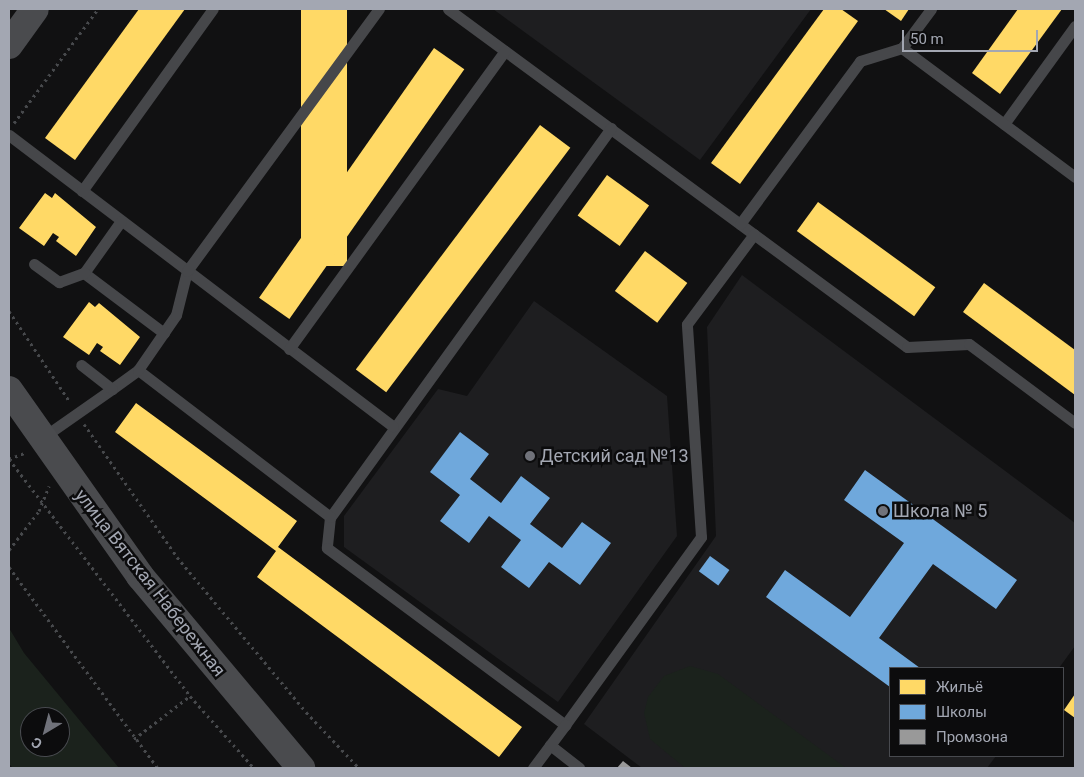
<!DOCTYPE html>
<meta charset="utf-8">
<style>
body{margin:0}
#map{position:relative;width:1084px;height:777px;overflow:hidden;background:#111112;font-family:Roboto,sans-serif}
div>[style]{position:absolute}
.built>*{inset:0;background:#1e1e20}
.green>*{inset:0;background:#1b221c}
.homes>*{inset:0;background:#ffd966;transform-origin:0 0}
.schools>*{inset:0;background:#6fa8dc;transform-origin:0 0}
.industry>*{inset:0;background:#999}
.path>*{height:3px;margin-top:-1.5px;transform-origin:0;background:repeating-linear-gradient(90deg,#47494c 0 2.5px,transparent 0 6.5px)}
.lane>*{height:11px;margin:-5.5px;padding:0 5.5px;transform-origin:5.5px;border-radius:5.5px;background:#46474a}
.secondary>*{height:28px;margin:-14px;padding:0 14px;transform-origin:14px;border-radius:14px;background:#4a4b4e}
.dots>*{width:14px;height:14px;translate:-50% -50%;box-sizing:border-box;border:2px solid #0c0c0d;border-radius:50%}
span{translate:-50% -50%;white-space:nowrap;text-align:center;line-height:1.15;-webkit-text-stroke:5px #0c0c0d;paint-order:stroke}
.poi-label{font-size:18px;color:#a3a7b2}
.left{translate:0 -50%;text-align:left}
.street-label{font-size:18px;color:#a3a7b2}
.frame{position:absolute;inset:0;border:10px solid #a3a7b2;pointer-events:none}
.legend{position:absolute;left:889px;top:667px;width:175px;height:90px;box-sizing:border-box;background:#0c0c0d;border:1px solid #484a4f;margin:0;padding:6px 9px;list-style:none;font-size:15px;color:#a3a7b2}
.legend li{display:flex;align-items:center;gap:10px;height:25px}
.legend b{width:25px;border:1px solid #484a4f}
.north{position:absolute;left:20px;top:707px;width:50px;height:50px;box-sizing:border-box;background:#0c0c0d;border:1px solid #484a4f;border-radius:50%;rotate:217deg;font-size:14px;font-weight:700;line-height:20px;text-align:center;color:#a3a7b2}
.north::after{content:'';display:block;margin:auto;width:18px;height:22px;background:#70727a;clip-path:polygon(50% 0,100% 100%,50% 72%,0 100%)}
.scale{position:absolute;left:902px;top:30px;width:136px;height:22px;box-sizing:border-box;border:2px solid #a3a7b2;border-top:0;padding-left:6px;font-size:15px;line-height:18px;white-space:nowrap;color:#a3a7b2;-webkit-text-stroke:4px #0c0c0d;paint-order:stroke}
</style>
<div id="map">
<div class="built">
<i style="clip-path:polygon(493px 9px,811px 9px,700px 160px)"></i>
<i style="clip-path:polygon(742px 275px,1075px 523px,1075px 646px,1059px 668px,890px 668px,890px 756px,996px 756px,987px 768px,642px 768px,584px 724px,716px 536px,707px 327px)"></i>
<i style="clip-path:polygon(534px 301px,667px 396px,677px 536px,558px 702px,344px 547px,344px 516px,438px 389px,467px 396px)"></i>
</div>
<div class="green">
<i style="clip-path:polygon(evenodd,9px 628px,24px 653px,119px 768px,13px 768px,9px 764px,9px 628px,30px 717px,60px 717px,60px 747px,30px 747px,30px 717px)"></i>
<i style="clip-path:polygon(690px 666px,718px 674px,846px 768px,685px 768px,650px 739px,644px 713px,648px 697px,664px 676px)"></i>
</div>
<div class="homes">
<i style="clip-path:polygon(139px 9px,185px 9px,75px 160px,45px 138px)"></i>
<i style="left:301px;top:9px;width:46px;height:257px"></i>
<i style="clip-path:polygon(824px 9px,841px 9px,858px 21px,740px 184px,711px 163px)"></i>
<i style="clip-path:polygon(884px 9px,909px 9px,901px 21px)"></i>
<i style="clip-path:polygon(1018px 9px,1062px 9px,1000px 94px,972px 73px)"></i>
<i style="left:434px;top:48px;width:37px;height:305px;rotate:35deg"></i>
<i style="left:540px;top:125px;width:38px;height:306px;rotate:37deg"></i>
<i style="left:607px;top:175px;width:52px;height:50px;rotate:36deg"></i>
<i style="clip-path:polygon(45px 193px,52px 198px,55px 193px,96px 227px,76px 256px,56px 241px,59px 237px,53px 233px,44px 246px,19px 228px)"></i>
<i style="left:818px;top:202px;width:145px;height:36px;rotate:36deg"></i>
<i style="left:645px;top:251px;width:53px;height:50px;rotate:37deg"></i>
<i style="clip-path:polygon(984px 283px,1075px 350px,1075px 395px,963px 312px)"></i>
<i style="clip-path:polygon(89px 302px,95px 307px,99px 303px,140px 337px,120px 365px,100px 351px,103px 347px,97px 343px,89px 355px,63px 337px)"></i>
<i style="clip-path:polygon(136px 403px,297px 521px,278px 547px,522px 727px,499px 757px,257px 577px,276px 551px,115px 432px)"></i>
<i style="clip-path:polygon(1075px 694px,1075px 718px,1064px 710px)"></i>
</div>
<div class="schools">
<i style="clip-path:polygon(460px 432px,489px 454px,470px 479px,501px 503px,521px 476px,550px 498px,530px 524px,562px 548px,582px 522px,611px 543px,580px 585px,549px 562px,529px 588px,501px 567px,521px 540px,489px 516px,469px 543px,440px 521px,460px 495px,430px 472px)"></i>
<i style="clip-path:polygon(865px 470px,1017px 580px,996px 609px,933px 564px,879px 638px,920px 668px,890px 668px,890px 687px,766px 597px,785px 570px,850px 617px,904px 543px,844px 500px)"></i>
<i style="left:710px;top:556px;width:24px;height:19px;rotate:36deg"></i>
</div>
<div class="industry">
<i style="clip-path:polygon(623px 761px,632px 768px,617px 768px)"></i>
</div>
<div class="path">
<i style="left:14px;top:123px;width:142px;rotate:-53.6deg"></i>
<i style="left:9px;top:311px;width:110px;rotate:56.2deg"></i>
<i style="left:84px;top:424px;width:162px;rotate:55deg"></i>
<i style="left:177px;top:557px;width:202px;rotate:50.2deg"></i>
<i style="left:306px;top:712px;width:77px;rotate:46.6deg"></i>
<i style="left:9px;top:459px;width:298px;rotate:52.6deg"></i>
<i style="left:190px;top:696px;width:96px;rotate:48.4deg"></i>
<i style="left:9px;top:459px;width:19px;rotate:-21deg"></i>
<i style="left:9px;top:550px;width:49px;rotate:-52.4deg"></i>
<i style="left:39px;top:511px;width:27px;rotate:-68deg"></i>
<i style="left:9px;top:567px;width:250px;rotate:53.5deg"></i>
<i style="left:134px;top:739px;width:71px;rotate:-37.5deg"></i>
</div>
<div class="lane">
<i style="left:448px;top:9px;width:570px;rotate:36.37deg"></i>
<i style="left:907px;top:347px;width:62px;rotate:-2.8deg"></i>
<i style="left:969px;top:344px;width:132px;rotate:36.7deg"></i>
<i style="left:902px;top:48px;width:49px;rotate:-53.4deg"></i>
<i style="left:1004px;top:124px;width:121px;rotate:-54.1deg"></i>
<i style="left:611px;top:128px;width:480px;rotate:125.8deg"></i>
<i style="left:330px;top:517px;width:31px;rotate:96deg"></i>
<i style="left:327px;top:548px;width:297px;rotate:36.6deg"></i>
<i style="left:565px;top:725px;width:232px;rotate:-54.1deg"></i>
<i style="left:701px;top:537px;width:213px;rotate:-93.8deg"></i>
<i style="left:687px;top:324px;width:112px;rotate:-53.3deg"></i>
<i style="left:9px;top:135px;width:482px;rotate:37.2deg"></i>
<i style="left:82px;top:191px;width:224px;rotate:-54.3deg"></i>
<i style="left:121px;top:221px;width:64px;rotate:125.4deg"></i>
<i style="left:84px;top:273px;width:100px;rotate:36.9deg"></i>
<i style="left:740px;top:224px;width:202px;rotate:-53.6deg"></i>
<i style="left:860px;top:61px;width:44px;rotate:-17.2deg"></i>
<i style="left:902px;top:48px;width:216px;rotate:36.7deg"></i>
<i style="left:34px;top:264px;width:31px;rotate:36deg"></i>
<i style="left:59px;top:282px;width:27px;rotate:-20deg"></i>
<i style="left:289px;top:349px;width:368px;rotate:-54.1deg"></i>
<i style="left:138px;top:370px;width:242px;rotate:37.4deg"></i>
<i style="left:112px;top:389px;width:32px;rotate:-36deg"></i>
<i style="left:138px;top:370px;width:67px;rotate:-55.4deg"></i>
<i style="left:176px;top:315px;width:45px;rotate:-76deg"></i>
<i style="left:187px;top:271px;width:325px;rotate:-53.8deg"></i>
<i style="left:42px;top:438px;width:85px;rotate:-35deg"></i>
<i style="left:112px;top:389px;width:39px;rotate:-142deg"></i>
<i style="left:550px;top:745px;width:37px;rotate:38deg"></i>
<i style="left:533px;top:768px;width:54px;rotate:-53.3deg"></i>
</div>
<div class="secondary">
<i style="left:9px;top:45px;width:44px;rotate:-54.2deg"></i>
<i style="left:9px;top:390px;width:228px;rotate:54.8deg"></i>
<i style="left:140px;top:576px;width:251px;rotate:50deg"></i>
</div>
<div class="dots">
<i style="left:530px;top:456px;background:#70727a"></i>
<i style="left:883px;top:511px;background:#70727a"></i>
</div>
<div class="poi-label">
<span class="left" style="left:540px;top:456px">Детский сад №13</span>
<span class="left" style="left:893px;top:511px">Школа № 5</span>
</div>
<div class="street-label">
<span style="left:150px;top:583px;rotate:52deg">улица Вятская Набережная</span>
</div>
<div class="frame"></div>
<ul class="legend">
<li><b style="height:14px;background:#ffd966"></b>Жильё</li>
<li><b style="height:14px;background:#6fa8dc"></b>Школы</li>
<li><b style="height:14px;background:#999"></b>Промзона</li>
</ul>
<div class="north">С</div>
<div class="scale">50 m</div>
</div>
